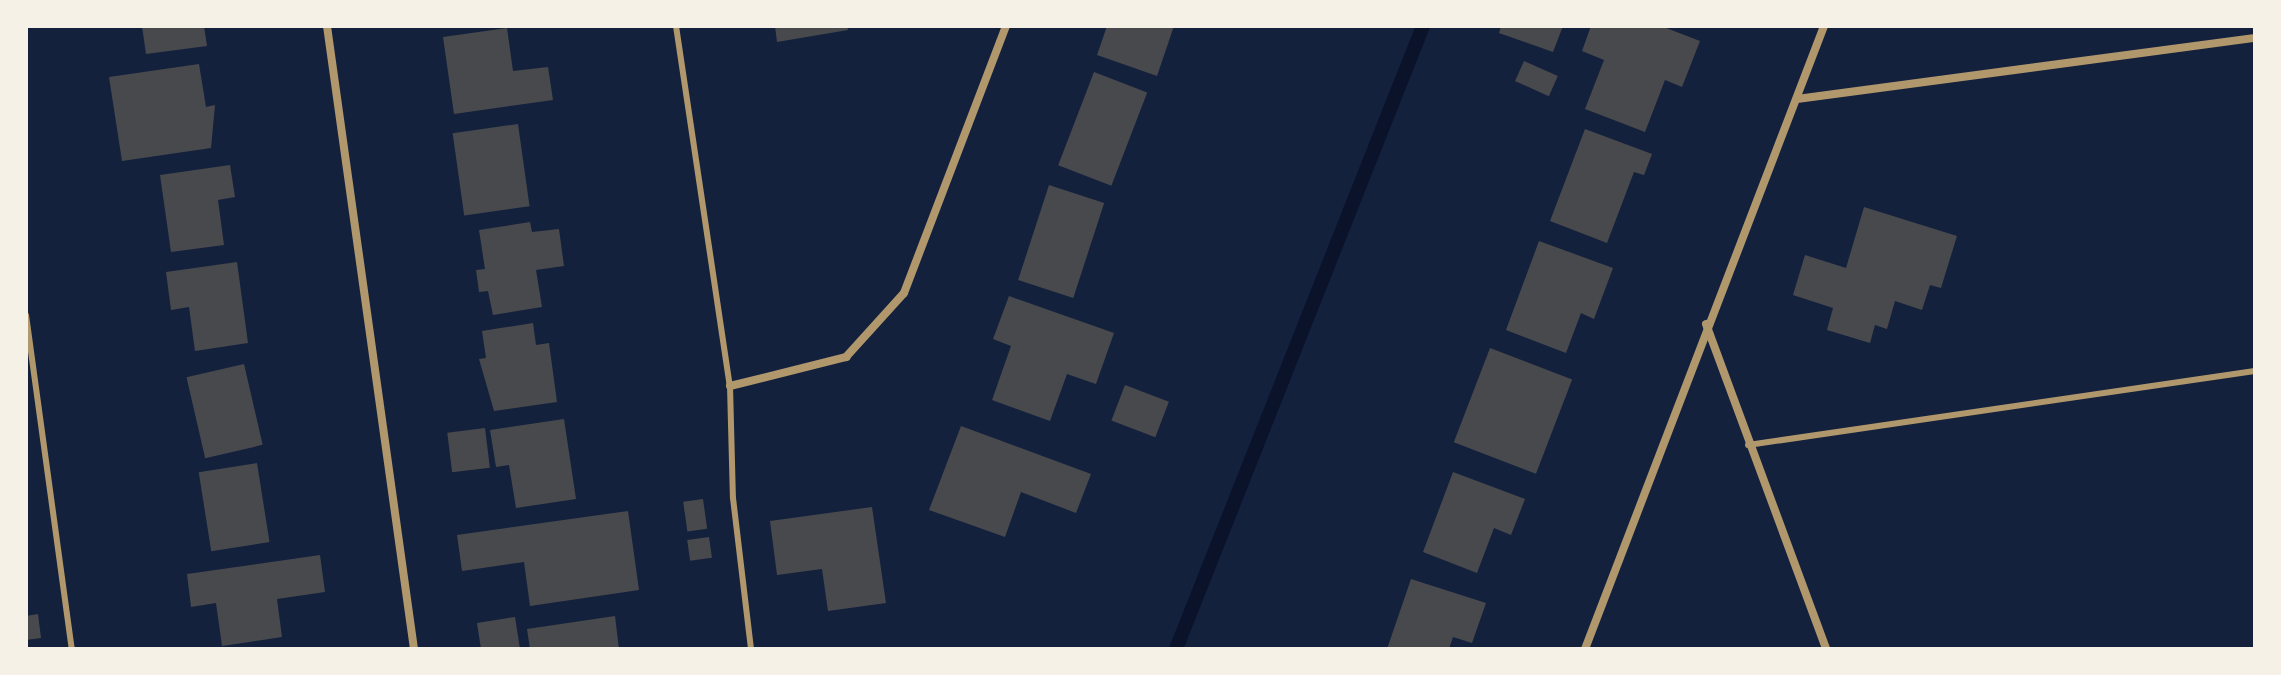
<!DOCTYPE html>
<style>
body{margin:0}
#map{position:relative;width:2281px;height:675px;overflow:hidden;background:#14213d;font-family:"Open Sans",sans-serif}
div>[style]{position:absolute}
.stream>*{height:14px;margin:-7px;padding:0 7px;transform-origin:7px;border-radius:7px;background:#0b132b}
.building>*{inset:0;background:#48494c;transform-origin:0 0}
.service>*{height:6px;margin:-3px;padding:0 3px;transform-origin:3px;border-radius:3px;background:#b1986c}
.minor>*{height:8px;margin:-4px;padding:0 4px;transform-origin:4px;border-radius:4px;background:#b1986c}
span{translate:-50% -50%;white-space:nowrap;text-align:center;line-height:1.15;-webkit-text-stroke:7px #f6f1e7;paint-order:stroke}
.frame{position:absolute;inset:0;border:28px solid #f6f1e7;pointer-events:none}
</style>
<div id="map">
<div class="stream">
<i style="left:1176px;top:649px;width:670px;rotate:-68.37deg"></i>
</div>
<div class="building">
<i style="clip-path:polygon(142px 26px,204px 26px,207px 46px,146px 54px)"></i>
<i style="clip-path:polygon(775px 26px,847px 26px,848px 30px,777px 42px)"></i>
<i style="clip-path:polygon(1107px 26px,1174px 26px,1157px 76px,1097px 55px)"></i>
<i style="clip-path:polygon(1501px 26px,1563px 26px,1553px 52px,1499px 33px)"></i>
<i style="clip-path:polygon(1591px 26px,1661px 26px,1700px 41px,1682px 87px,1665px 80px,1645px 132px,1585px 109px,1604px 60px,1582px 51px)"></i>
<i style="clip-path:polygon(507px 28px,513px 71px,548px 67px,553px 100px,454px 114px,443px 37px)"></i>
<i style="left:1524px;top:61px;width:37px;height:22px;rotate:24deg"></i>
<i style="clip-path:polygon(199px 64px,206px 107px,215px 105px,211px 148px,122px 161px,109px 77px)"></i>
<i style="left:1094px;top:72px;width:57px;height:100px;rotate:21deg"></i>
<i style="left:518px;top:124px;width:83px;height:66px;rotate:82deg"></i>
<i style="clip-path:polygon(1585px 129px,1652px 154px,1644px 175px,1634px 172px,1607px 243px,1550px 221px)"></i>
<i style="clip-path:polygon(230px 165px,235px 197px,218px 200px,224px 245px,171px 252px,160px 175px)"></i>
<i style="left:1049px;top:185px;width:58px;height:100px;rotate:18deg"></i>
<i style="clip-path:polygon(1864px 207px,1957px 236px,1941px 288px,1930px 285px,1922px 310px,1895px 301px,1887px 329px,1875px 325px,1870px 343px,1827px 330px,1833px 308px,1793px 295px,1805px 255px,1846px 268px)"></i>
<i style="clip-path:polygon(530px 222px,532px 232px,559px 229px,564px 266px,536px 270px,542px 307px,493px 315px,488px 291px,479px 292px,476px 270px,485px 269px,479px 230px)"></i>
<i style="clip-path:polygon(1539px 241px,1613px 268px,1594px 319px,1581px 313px,1566px 353px,1506px 330px)"></i>
<i style="clip-path:polygon(237px 262px,248px 343px,195px 351px,189px 307px,171px 310px,166px 272px)"></i>
<i style="clip-path:polygon(1009px 296px,1114px 333px,1096px 384px,1067px 374px,1050px 421px,992px 400px,1011px 346px,993px 339px)"></i>
<i style="clip-path:polygon(533px 323px,536px 345px,549px 343px,557px 402px,494px 411px,479px 359px,486px 358px,482px 331px)"></i>
<i style="left:1490px;top:348px;width:88px;height:101px;rotate:21deg"></i>
<i style="left:244px;top:364px;width:83px;height:59px;rotate:77deg"></i>
<i style="left:1125px;top:385px;width:47px;height:38px;rotate:21deg"></i>
<i style="clip-path:polygon(564px 419px,576px 499px,516px 508px,509px 465px,496px 467px,490px 430px)"></i>
<i style="clip-path:polygon(961px 426px,1091px 474px,1076px 513px,1021px 492px,1005px 537px,929px 510px)"></i>
<i style="left:485px;top:428px;width:40px;height:38px;rotate:83deg"></i>
<i style="left:257px;top:463px;width:80px;height:59px;rotate:81deg"></i>
<i style="clip-path:polygon(1453px 472px,1525px 499px,1511px 535px,1494px 528px,1477px 573px,1423px 552px)"></i>
<i style="left:703px;top:499px;width:30px;height:20px;rotate:82deg"></i>
<i style="clip-path:polygon(872px 507px,886px 603px,828px 611px,822px 569px,777px 575px,770px 521px)"></i>
<i style="clip-path:polygon(628px 511px,639px 590px,530px 606px,524px 562px,462px 571px,457px 535px)"></i>
<i style="left:709px;top:537px;width:21px;height:22px;rotate:82deg"></i>
<i style="clip-path:polygon(320px 555px,325px 592px,277px 599px,282px 637px,222px 646px,216px 603px,191px 607px,187px 574px)"></i>
<i style="clip-path:polygon(1411px 579px,1486px 603px,1472px 643px,1453px 637px,1449px 649px,1387px 649px)"></i>
<i style="clip-path:polygon(38px 614px,41px 638px,26px 640px,26px 616px)"></i>
<i style="clip-path:polygon(615px 616px,619px 649px,530px 649px,527px 629px)"></i>
<i style="clip-path:polygon(515px 617px,520px 649px,481px 649px,477px 623px)"></i>
</div>
<div class="service">
<i style="left:676px;top:26px;width:364px;rotate:81.5deg"></i>
<i style="left:730px;top:386px;width:112px;rotate:88.5deg"></i>
<i style="left:733px;top:498px;width:152px;rotate:83.2deg"></i>
<i style="left:26px;top:315px;width:337px;rotate:82.2deg"></i>
<i style="left:1748px;top:445px;width:512px;rotate:-8.3deg"></i>
</div>
<div class="minor">
<i style="left:327px;top:26px;width:629px;rotate:82.05deg"></i>
<i style="left:1797px;top:99px;width:462px;rotate:-7.6deg"></i>
<i style="left:1706px;top:324px;width:346px;rotate:69.7deg"></i>
<i style="left:730px;top:386px;width:120px;rotate:-14deg"></i>
<i style="left:846px;top:357px;width:86px;rotate:-47.8deg"></i>
<i style="left:904px;top:293px;width:286px;rotate:-69.1deg"></i>
<i style="left:1585px;top:649px;width:667px;rotate:-69.01deg"></i>
</div>
<div class="frame"></div>
</div>
